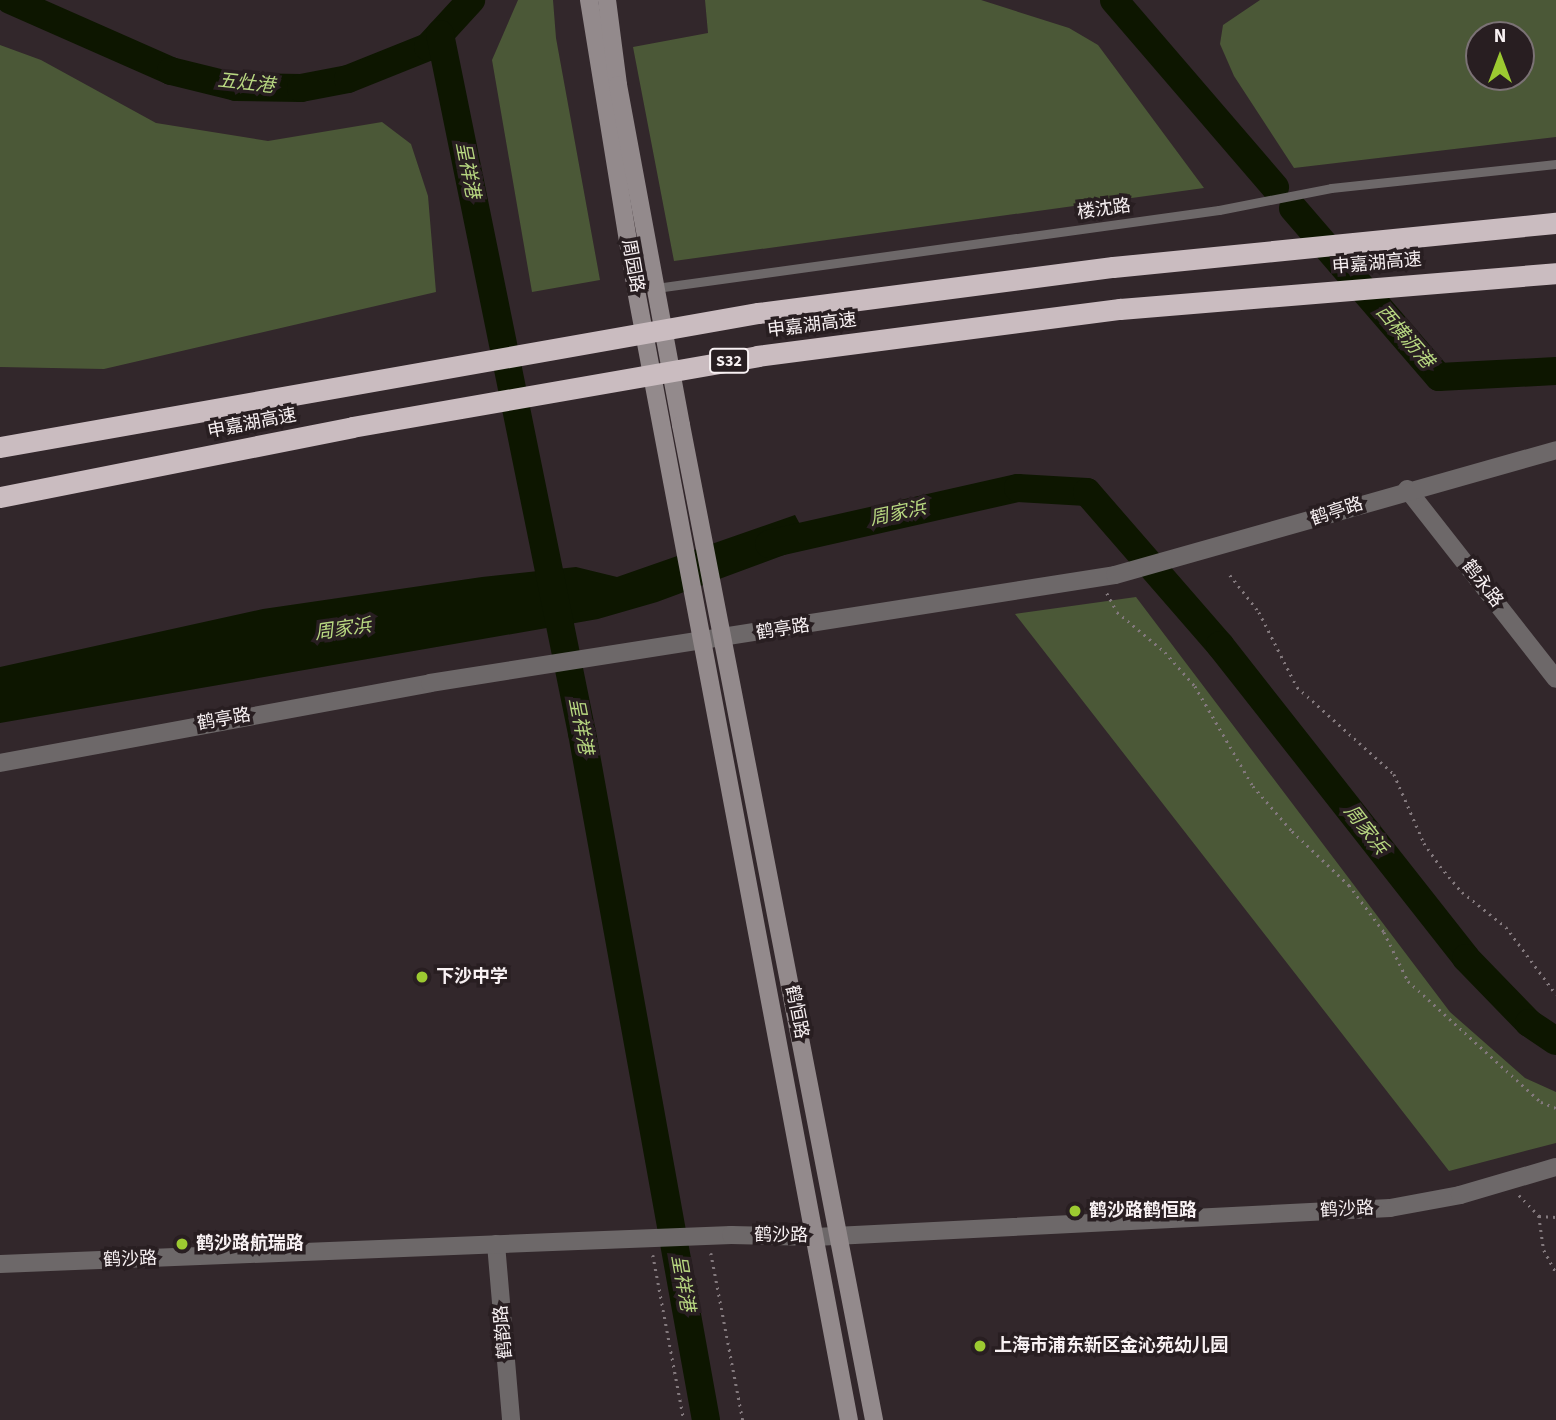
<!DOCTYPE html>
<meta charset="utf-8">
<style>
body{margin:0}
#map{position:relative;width:1556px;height:1420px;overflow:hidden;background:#32272b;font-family:"Source Sans 3","Noto Sans SC",sans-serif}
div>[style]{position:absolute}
.green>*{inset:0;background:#4b5837}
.water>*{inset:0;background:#0d1600}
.river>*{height:28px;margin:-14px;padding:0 14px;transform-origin:14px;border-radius:14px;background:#0d1600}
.path>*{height:2.5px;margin-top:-1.25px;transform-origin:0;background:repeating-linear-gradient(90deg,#83797d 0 2px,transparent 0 7px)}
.lane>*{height:9px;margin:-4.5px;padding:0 4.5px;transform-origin:4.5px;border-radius:4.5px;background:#6d6869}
.street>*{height:18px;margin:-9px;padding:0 9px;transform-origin:9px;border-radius:9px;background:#6d6869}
.secondary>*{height:18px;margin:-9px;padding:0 9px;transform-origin:9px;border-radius:9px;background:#938a8c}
.highway>*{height:21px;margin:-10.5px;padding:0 10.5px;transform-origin:10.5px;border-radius:10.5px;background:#cabcc0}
.dots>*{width:19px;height:19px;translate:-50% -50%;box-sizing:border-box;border:4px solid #281e21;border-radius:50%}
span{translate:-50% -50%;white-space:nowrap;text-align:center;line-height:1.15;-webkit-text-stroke:7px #281e21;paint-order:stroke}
.shield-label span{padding:2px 5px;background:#281e21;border:2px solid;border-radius:5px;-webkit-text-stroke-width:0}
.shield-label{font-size:16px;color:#f8f1f3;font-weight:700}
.street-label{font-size:18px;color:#f8f1f3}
.poi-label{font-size:18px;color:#f8f1f3;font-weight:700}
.left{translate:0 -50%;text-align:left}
.water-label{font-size:19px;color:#b8d881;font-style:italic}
.north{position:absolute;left:1465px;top:21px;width:70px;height:70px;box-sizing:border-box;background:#281e21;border:2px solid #7b7275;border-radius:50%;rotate:0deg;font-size:19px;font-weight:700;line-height:28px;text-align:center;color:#f8f1f3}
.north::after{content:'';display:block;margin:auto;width:24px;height:32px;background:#9cca31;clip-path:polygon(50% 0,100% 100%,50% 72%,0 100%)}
</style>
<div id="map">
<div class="green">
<i style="clip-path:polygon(518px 0,553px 0,556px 38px,600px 280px,532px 292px,492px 60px)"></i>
<i style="clip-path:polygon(705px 0,981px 0,1069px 28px,1098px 45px,1204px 188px,674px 261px,633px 47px,708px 33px)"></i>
<i style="clip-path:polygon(evenodd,1260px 0,1556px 0,1556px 137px,1294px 168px,1234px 76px,1220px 44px,1223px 25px,1260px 0,1479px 35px,1521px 35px,1521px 77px,1479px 77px,1479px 35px)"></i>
<i style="clip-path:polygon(0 45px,41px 60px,156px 123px,268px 141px,382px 122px,411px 144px,428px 196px,436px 292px,104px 369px,0 367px)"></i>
<i style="clip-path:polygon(1136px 597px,1450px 1012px,1525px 1078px,1556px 1092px,1556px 1143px,1449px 1171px,1015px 614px)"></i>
</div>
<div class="water">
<i style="clip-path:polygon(795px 515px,811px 545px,657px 602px,598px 619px,0 723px,0 667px,263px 609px,482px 577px,576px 567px,617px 577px)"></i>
</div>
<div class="river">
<i style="left:10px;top:0;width:176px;rotate:23.8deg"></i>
<i style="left:171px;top:71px;width:67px;rotate:13.8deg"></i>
<i style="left:236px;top:87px;width:65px;rotate:0.9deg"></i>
<i style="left:301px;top:88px;width:48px;rotate:-10.8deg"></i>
<i style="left:348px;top:79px;width:86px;rotate:-21.8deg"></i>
<i style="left:428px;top:47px;width:64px;rotate:-47.5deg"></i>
<i style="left:1114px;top:0;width:247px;rotate:49.3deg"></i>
<i style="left:440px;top:34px;width:713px;rotate:78.52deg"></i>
<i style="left:582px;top:733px;width:698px;rotate:79.77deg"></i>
<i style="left:1293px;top:208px;width:223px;rotate:49.2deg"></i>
<i style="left:1439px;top:377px;width:117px;rotate:-2.9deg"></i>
<i style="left:769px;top:544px;width:255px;rotate:-12.7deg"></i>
<i style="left:1018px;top:488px;width:69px;rotate:3.3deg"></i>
<i style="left:1087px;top:492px;width:203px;rotate:49deg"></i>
<i style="left:1220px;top:645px;width:398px;rotate:51.8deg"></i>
<i style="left:1466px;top:958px;width:91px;rotate:45.9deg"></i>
<i style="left:1529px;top:1023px;width:32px;rotate:34deg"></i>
</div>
<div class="path">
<i style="left:1230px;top:575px;width:47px;rotate:51.9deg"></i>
<i style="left:1259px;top:612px;width:84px;rotate:63.1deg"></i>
<i style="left:1297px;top:687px;width:130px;rotate:41.9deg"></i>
<i style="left:1394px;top:774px;width:75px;rotate:66.5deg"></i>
<i style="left:1424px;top:843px;width:28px;rotate:55deg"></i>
<i style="left:1440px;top:866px;width:34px;rotate:50deg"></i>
<i style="left:1462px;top:892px;width:56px;rotate:38.5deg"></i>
<i style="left:1506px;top:927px;width:84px;rotate:53.3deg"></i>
<i style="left:1107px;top:593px;width:21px;rotate:62deg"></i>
<i style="left:1117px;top:612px;width:62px;rotate:39.8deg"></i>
<i style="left:1165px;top:652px;width:45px;rotate:48.6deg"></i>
<i style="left:1195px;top:686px;width:116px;rotate:59.9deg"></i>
<i style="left:1253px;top:786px;width:60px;rotate:49.1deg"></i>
<i style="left:1292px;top:831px;width:79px;rotate:43.5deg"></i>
<i style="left:1349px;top:885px;width:59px;rotate:53.3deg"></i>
<i style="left:1384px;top:932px;width:55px;rotate:63.9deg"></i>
<i style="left:1408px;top:981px;width:180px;rotate:42.3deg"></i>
<i style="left:1541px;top:1102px;width:16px;rotate:22deg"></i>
<i style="left:1519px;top:1195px;width:29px;rotate:46deg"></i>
<i style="left:1539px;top:1216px;width:34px;rotate:82deg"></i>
<i style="left:1544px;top:1250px;width:26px;rotate:62deg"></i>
<i style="left:1539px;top:1216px;width:17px;rotate:3deg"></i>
<i style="left:711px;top:1253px;width:170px;rotate:79.2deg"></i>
<i style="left:653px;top:1255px;width:168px;rotate:79.4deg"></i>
</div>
<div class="lane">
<i style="left:656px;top:288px;width:568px;rotate:-7.89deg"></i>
<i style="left:1219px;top:210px;width:114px;rotate:-11.1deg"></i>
<i style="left:1331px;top:188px;width:226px;rotate:-6.1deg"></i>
</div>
<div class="street">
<i style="left:1407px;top:489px;width:241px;rotate:51.9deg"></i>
<i style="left:0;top:763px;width:437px;rotate:-10.5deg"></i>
<i style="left:430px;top:683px;width:693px;rotate:-8.96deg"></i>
<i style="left:1115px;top:575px;width:458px;rotate:-15.8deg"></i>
<i style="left:496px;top:1244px;width:177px;rotate:85.1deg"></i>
<i style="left:0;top:1264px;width:732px;rotate:-2.27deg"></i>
<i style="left:731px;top:1235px;width:84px;rotate:1.4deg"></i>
<i style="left:815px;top:1237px;width:576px;rotate:-2.89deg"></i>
<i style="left:1390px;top:1208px;width:71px;rotate:-10.5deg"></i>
<i style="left:1460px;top:1195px;width:100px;rotate:-16.3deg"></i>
</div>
<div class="secondary">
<i style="left:589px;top:0;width:294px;rotate:80.8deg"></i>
<i style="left:636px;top:290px;width:1150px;rotate:79.33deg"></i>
<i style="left:607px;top:0;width:86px;rotate:82.6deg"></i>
<i style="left:618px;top:85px;width:346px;rotate:79.5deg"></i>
<i style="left:681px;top:425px;width:1014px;rotate:79.02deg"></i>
</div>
<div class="highway">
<i style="left:0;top:447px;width:770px;rotate:-10.03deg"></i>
<i style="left:758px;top:313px;width:358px;rotate:-7.4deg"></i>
<i style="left:1113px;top:267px;width:445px;rotate:-5.7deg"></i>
<i style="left:0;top:497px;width:359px;rotate:-11.2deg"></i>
<i style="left:352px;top:427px;width:411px;rotate:-9.9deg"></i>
<i style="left:757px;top:356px;width:366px;rotate:-7.4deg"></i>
<i style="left:1120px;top:309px;width:437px;rotate:-4.7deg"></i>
</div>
<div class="dots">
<i style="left:422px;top:977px;background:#9cca31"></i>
<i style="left:1075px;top:1211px;background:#9cca31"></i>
<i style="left:182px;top:1244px;background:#9cca31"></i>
<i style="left:980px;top:1346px;background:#9cca31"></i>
</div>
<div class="shield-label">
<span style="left:729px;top:361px">S32</span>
</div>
<div class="street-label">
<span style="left:1104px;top:210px;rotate:-8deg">楼沈路</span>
<span style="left:1377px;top:264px;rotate:-5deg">申嘉湖高速</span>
<span style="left:632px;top:266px;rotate:80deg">周园路</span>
<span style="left:812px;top:326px;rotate:-7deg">申嘉湖高速</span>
<span style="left:252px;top:424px;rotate:-11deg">申嘉湖高速</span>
<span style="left:1337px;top:512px;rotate:-18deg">鹤亭路</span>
<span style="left:1482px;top:584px;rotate:52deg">鹤永路</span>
<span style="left:783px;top:630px;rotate:-9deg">鹤亭路</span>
<span style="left:224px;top:720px;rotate:-10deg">鹤亭路</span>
<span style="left:796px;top:1012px;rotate:79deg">鹤恒路</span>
<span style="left:1347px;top:1210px;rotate:-3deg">鹤沙路</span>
<span style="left:781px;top:1236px;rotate:1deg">鹤沙路</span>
<span style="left:130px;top:1260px;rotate:-2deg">鹤沙路</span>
<span style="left:504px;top:1332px;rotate:-95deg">鹤韵路</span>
</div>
<div class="poi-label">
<span class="left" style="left:436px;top:977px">下沙中学</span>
<span class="left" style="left:1089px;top:1211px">鹤沙路鹤恒路</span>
<span class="left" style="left:196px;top:1244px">鹤沙路航瑞路</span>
<span class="left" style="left:994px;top:1346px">上海市浦东新区金沁苑幼儿园</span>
</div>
<div class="water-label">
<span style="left:246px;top:84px;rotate:6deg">五灶港</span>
<span style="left:467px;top:170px;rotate:79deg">呈祥港</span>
<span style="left:1404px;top:337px;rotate:49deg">西横沥港</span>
<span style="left:898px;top:514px;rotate:-12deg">周家浜</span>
<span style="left:343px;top:630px;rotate:-8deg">周家浜</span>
<span style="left:580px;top:726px;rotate:79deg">呈祥港</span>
<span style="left:1365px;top:830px;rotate:52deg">周家浜</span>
<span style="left:682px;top:1283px;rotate:80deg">呈祥港</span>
</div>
<div class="north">N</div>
</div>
